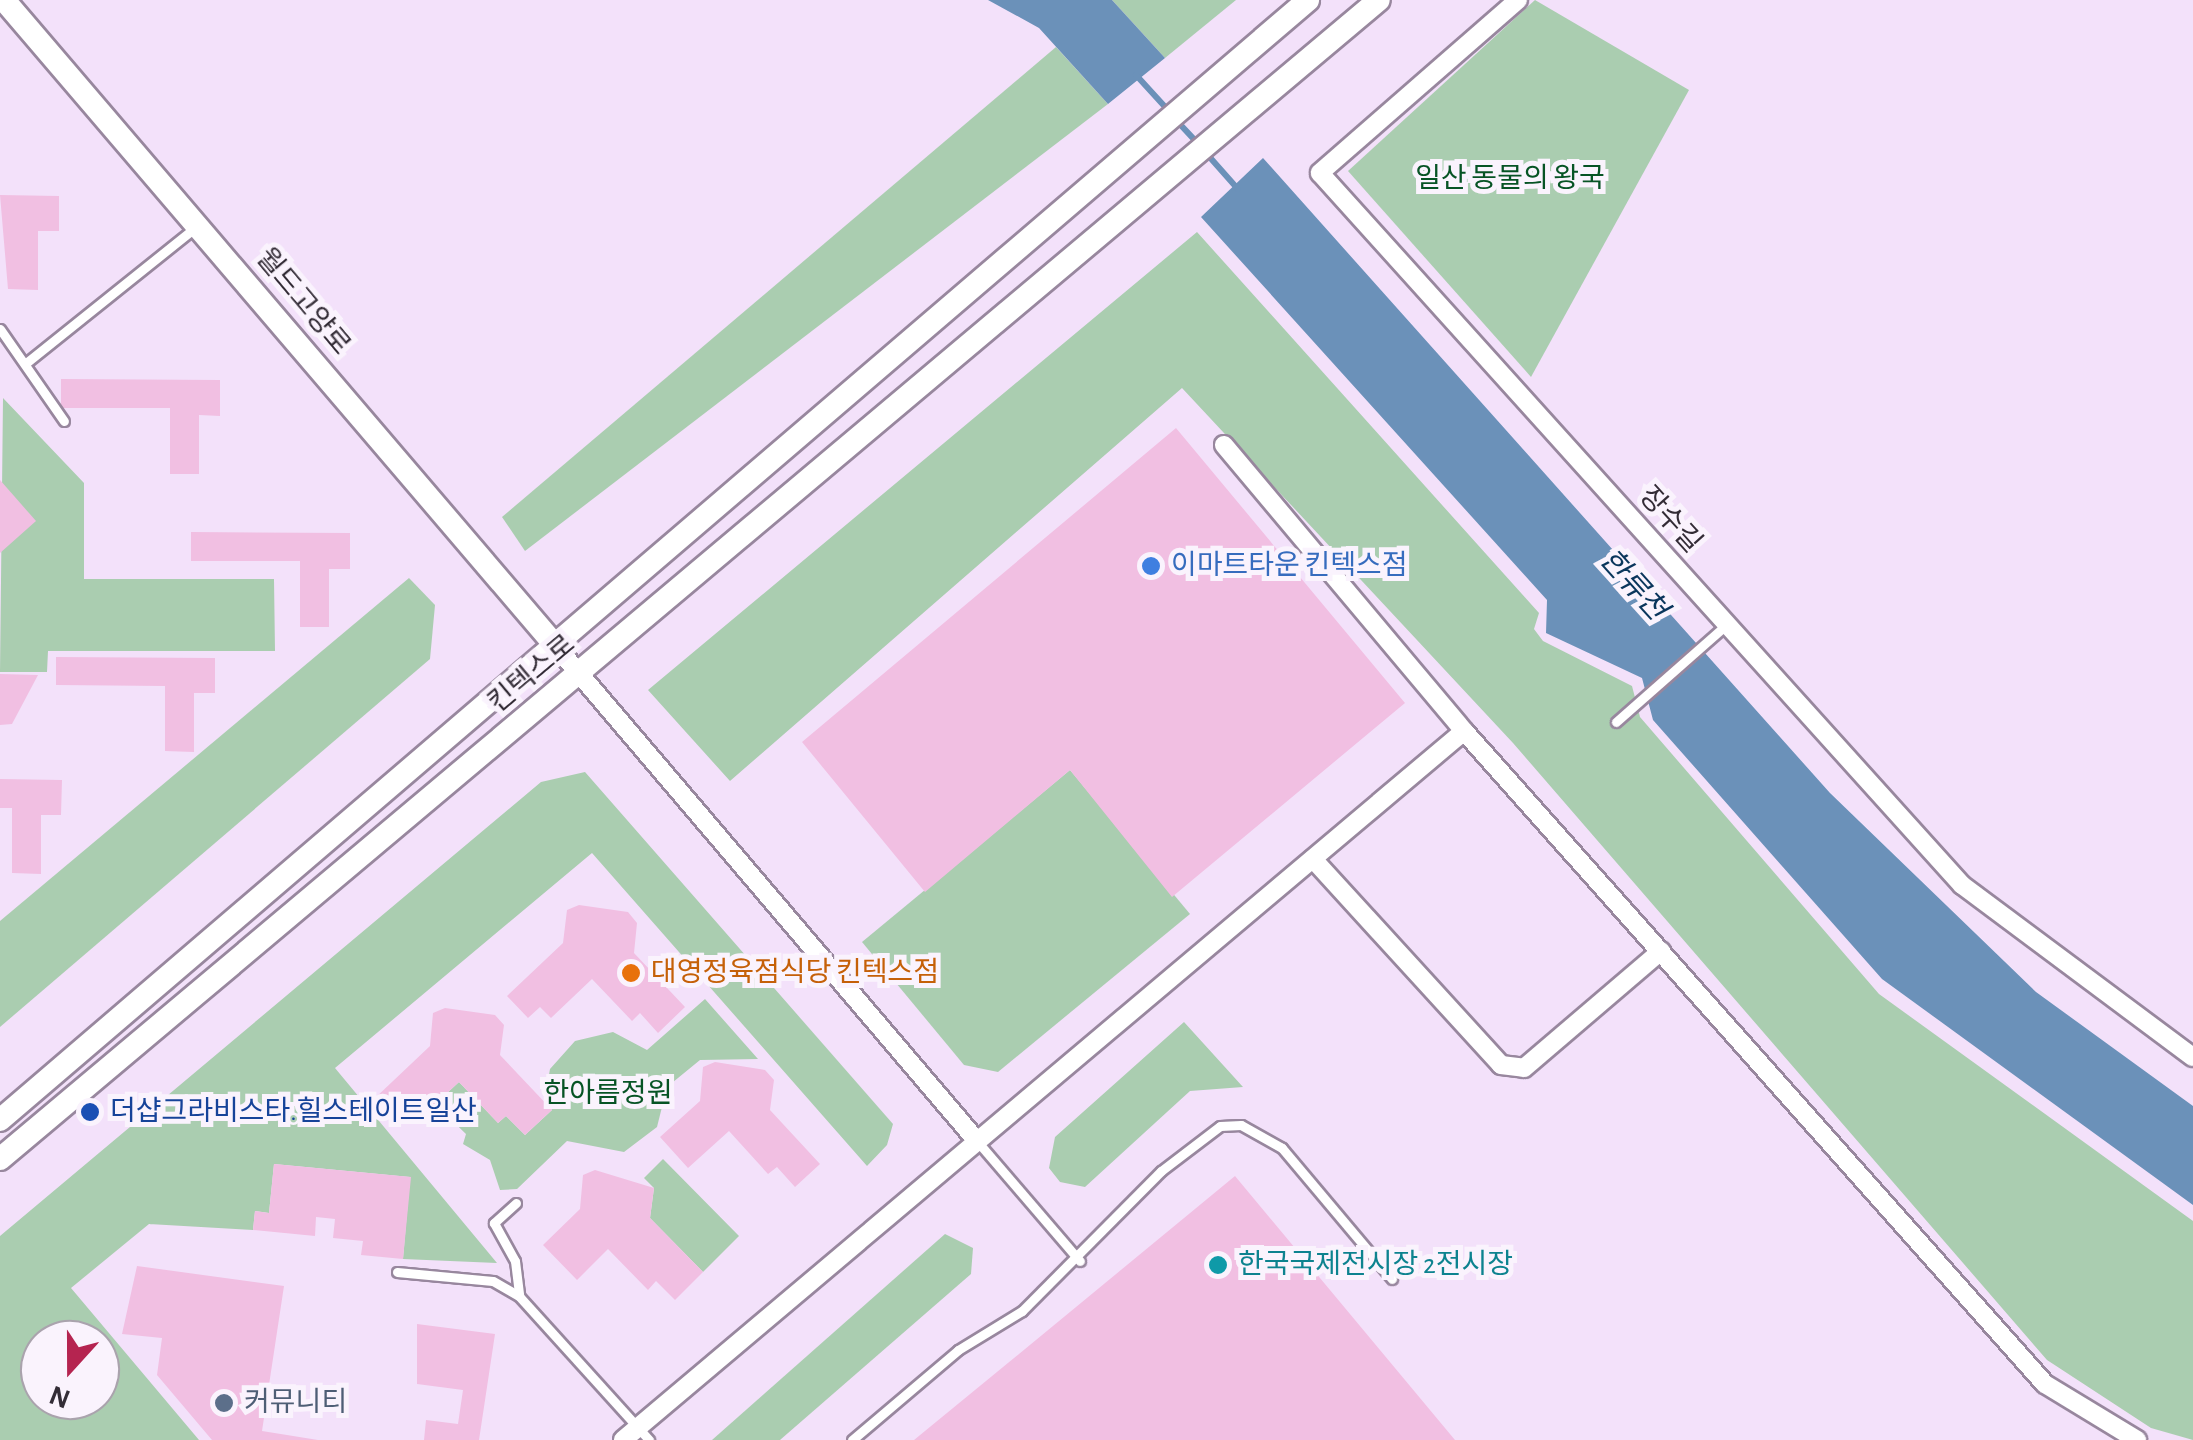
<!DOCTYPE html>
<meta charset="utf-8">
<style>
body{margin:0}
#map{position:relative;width:2193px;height:1440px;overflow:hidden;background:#f3e1fa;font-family:"Alegreya Sans","Noto Sans KR",sans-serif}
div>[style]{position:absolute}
.green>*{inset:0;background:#aacdb0}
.water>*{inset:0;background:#6b91b9}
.stream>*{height:6px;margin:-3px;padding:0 3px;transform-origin:3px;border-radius:3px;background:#6b91b9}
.building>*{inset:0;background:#f1bfe2}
.roads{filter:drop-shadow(2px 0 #98879e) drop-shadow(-2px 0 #98879e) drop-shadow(0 2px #98879e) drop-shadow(0 -2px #98879e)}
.service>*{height:9px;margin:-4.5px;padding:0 4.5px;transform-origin:4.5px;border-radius:4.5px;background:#fff}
.minor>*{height:18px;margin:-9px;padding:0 9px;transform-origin:9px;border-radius:9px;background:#fff}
.secondary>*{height:22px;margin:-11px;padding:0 11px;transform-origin:11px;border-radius:11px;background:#fff}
.dots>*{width:28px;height:28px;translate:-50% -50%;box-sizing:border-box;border:5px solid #faf3fd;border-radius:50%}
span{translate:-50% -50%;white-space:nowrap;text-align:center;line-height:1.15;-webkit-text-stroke:10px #faf3fd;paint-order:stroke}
.park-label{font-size:28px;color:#075425}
.street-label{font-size:28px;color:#332c36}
.shop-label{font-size:28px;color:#366cbe}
.left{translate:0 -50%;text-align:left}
.food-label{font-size:28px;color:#c56008}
.transit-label{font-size:28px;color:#164399}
.culture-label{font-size:28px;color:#0d838f}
.service-label{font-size:28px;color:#4e5e75}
.water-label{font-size:30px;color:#0a365c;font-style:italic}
.north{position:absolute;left:20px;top:1320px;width:100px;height:100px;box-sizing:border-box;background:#faf3fd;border:2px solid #aaa3ad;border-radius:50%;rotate:201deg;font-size:28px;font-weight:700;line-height:40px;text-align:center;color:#332c36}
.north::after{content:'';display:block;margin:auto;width:35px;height:45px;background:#b52450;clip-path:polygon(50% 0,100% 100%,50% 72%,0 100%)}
</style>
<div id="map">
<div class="green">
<i style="clip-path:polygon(1112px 0,1236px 0,1165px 58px)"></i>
<i style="clip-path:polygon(1535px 0,1689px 90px,1531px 377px,1348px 171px)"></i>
<i style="clip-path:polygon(1056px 47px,1108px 104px,525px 551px,502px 517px)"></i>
<i style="clip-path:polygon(1197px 232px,1539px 613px,1534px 629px,1543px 641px,1632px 686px,1640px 717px,1879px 994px,2193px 1221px,2193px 1440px,2151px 1428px,2047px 1360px,1513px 743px,1182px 388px,730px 781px,648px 690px)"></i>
<i style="clip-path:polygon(3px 398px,84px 483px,84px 579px,274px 579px,275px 651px,48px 651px,47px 672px,0 672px)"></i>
<i style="clip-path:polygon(409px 578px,435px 605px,430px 659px,0 1027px,0 921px)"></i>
<i style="clip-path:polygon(1070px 770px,1190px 914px,998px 1072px,964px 1065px,862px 942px)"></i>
<i style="clip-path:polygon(evenodd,585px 772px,893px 1124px,887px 1145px,867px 1166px,592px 853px,335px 1068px,497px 1263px,403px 1259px,410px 1177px,274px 1164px,269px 1213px,255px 1211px,253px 1230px,149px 1224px,71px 1288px,199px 1440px,0 1440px,0 1236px,541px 782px,585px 772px,40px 1340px,100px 1340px,100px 1400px,40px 1400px,40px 1340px)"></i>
<i style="clip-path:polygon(705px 999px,758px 1059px,700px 1060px,667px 1087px,657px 1127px,624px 1152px,567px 1141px,517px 1189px,500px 1190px,490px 1160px,463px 1144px,466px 1134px,435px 1104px,459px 1082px,498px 1123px,506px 1116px,525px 1135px,552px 1110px,544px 1101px,550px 1069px,575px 1041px,613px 1032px,647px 1050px)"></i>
<i style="clip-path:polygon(1184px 1022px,1243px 1087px,1190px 1091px,1085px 1187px,1060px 1182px,1049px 1168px,1055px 1137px)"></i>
<i style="clip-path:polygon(663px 1159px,739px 1236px,703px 1272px,650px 1218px,654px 1188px,644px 1178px)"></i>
<i style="clip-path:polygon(945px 1234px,973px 1248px,971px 1274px,780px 1440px,712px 1440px)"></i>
</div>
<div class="water">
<i style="clip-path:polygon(988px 0,1112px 0,1165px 58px,1108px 104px,1039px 28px)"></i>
<i style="clip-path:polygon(1263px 158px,1830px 793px,2036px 992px,2193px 1106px,2193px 1205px,1882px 979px,1653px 720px,1642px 678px,1546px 633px,1547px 600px,1201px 217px)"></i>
</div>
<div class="stream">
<i style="left:1136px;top:75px;width:47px;rotate:47.6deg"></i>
<i style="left:1176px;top:120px;width:33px;rotate:47deg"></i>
<i style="left:1206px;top:153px;width:48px;rotate:48.4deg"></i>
</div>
<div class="building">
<i style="clip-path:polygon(0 195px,59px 196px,59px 231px,38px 231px,38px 290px,8px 289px)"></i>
<i style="clip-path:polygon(61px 379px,220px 380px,220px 416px,199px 415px,199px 474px,170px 474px,170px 408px,61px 408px)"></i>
<i style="clip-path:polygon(1176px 428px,1405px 703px,1172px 897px,1070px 770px,925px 892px,802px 742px)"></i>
<i style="clip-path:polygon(0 480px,36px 521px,0 553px)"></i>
<i style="clip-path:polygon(191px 532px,350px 533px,350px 569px,329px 569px,329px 627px,300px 627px,300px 561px,191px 561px)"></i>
<i style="clip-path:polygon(56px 657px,215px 658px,215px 693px,194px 693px,194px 752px,165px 751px,165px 686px,56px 685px)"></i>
<i style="clip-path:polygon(0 674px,38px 675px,12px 724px,0 725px)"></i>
<i style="clip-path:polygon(0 779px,62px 780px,61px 815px,41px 815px,41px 874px,12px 873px,12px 808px,0 808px)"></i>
<i style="clip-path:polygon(579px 905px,628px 912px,637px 923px,634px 953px,685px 1007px,658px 1033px,640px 1013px,632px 1021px,592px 979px,551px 1018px,540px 1007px,528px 1018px,507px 996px,563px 943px,567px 910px)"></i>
<i style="clip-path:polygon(445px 1008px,495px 1015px,504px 1025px,500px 1055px,552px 1110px,525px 1135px,506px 1116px,498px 1123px,459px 1082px,417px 1121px,407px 1109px,395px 1121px,374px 1099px,430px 1046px,433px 1013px)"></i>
<i style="clip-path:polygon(715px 1062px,765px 1070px,774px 1080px,770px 1110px,820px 1164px,795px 1187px,777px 1167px,768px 1174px,729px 1131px,688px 1168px,660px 1137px,700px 1101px,703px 1067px)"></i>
<i style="clip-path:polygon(274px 1164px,411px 1177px,403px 1259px,361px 1255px,363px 1241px,333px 1238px,335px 1219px,316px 1217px,315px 1236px,253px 1230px,255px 1211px,269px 1213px)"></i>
<i style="clip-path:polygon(595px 1170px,654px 1188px,650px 1218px,703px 1272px,675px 1300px,656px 1281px,648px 1290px,608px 1249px,577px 1280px,543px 1245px,580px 1209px,583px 1175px)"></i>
<i style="clip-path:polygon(1235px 1176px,1455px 1440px,914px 1440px,1019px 1354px)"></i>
<i style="clip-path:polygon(137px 1266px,284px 1286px,262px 1431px,318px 1440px,212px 1440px,157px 1375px,162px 1338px,122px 1334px)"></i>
<i style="clip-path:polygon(417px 1324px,495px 1334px,479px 1440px,424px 1440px,426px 1420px,458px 1424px,463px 1390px,417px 1384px)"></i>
</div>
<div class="roads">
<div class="service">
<i style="left:0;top:329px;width:112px;rotate:55.2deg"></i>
<i style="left:26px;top:363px;width:218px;rotate:-38.7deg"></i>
<i style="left:1616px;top:722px;width:148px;rotate:-41.4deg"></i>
<i style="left:977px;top:1141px;width:158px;rotate:49.4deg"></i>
<i style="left:516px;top:1203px;width:30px;rotate:138deg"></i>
<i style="left:494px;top:1223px;width:43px;rotate:61.1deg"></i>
<i style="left:515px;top:1261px;width:35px;rotate:83deg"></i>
<i style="left:397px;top:1272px;width:96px;rotate:5.4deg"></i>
<i style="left:493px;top:1281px;width:30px;rotate:30deg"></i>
<i style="left:519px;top:1296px;width:194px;rotate:47.9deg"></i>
<i style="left:852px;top:1440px;width:139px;rotate:-40.3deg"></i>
<i style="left:958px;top:1350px;width:75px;rotate:-31.4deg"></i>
<i style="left:1022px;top:1311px;width:197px;rotate:-45.2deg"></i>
<i style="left:1161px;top:1171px;width:74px;rotate:-37.3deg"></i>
<i style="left:1220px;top:1126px;width:21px;rotate:-3deg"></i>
<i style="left:1241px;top:1125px;width:47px;rotate:29.3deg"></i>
<i style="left:1282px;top:1148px;width:171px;rotate:50deg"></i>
</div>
<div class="minor">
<i style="left:1518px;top:0;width:263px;rotate:138.9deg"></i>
<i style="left:1320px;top:173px;width:959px;rotate:47.96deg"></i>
<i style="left:1962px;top:885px;width:288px;rotate:36.7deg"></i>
<i style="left:1224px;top:445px;width:373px;rotate:50deg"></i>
<i style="left:1464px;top:731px;width:874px;rotate:48.34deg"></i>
<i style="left:2045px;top:1384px;width:108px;rotate:31.3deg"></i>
<i style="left:554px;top:644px;width:653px;rotate:49.6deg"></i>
<i style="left:1313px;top:859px;width:279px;rotate:47.6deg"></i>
<i style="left:1501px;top:1065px;width:23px;rotate:7deg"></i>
<i style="left:1524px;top:1068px;width:180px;rotate:-40.5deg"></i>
<i style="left:623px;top:1440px;width:1100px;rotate:-40.13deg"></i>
</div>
<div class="secondary">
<i style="left:4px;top:0;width:847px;rotate:49.5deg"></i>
<i style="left:0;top:1120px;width:1722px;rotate:-40.57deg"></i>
<i style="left:0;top:1159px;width:1801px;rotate:-40.05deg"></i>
</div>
</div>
<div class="dots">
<i style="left:1151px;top:566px;background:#3f7fe0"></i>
<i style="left:631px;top:973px;background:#e8710a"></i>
<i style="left:90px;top:1112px;background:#1a4fb4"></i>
<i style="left:1218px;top:1265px;background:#0f9aa8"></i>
<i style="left:224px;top:1403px;background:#5c6f8a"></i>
</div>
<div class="park-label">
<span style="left:1510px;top:179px">일산 동물의 왕국</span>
<span style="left:608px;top:1094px">한아름정원</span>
</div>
<div class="street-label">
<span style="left:303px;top:302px;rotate:50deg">월드고양로</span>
<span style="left:1670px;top:520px;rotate:48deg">장수길</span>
<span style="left:532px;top:674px;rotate:-40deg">킨텍스로</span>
</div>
<div class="shop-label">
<span class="left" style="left:1171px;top:566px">이마트타운 킨텍스점</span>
</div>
<div class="food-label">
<span class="left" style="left:651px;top:973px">대영정육점식당 킨텍스점</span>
</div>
<div class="transit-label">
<span class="left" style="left:110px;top:1112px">더샵그라비스타.힐스테이트일산</span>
</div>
<div class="culture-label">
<span class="left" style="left:1238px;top:1265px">한국국제전시장 2전시장</span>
</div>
<div class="service-label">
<span class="left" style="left:244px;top:1403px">커뮤니티</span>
</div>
<div class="water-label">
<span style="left:1633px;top:585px;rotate:48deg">한류천</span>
</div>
<div class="north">N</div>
</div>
